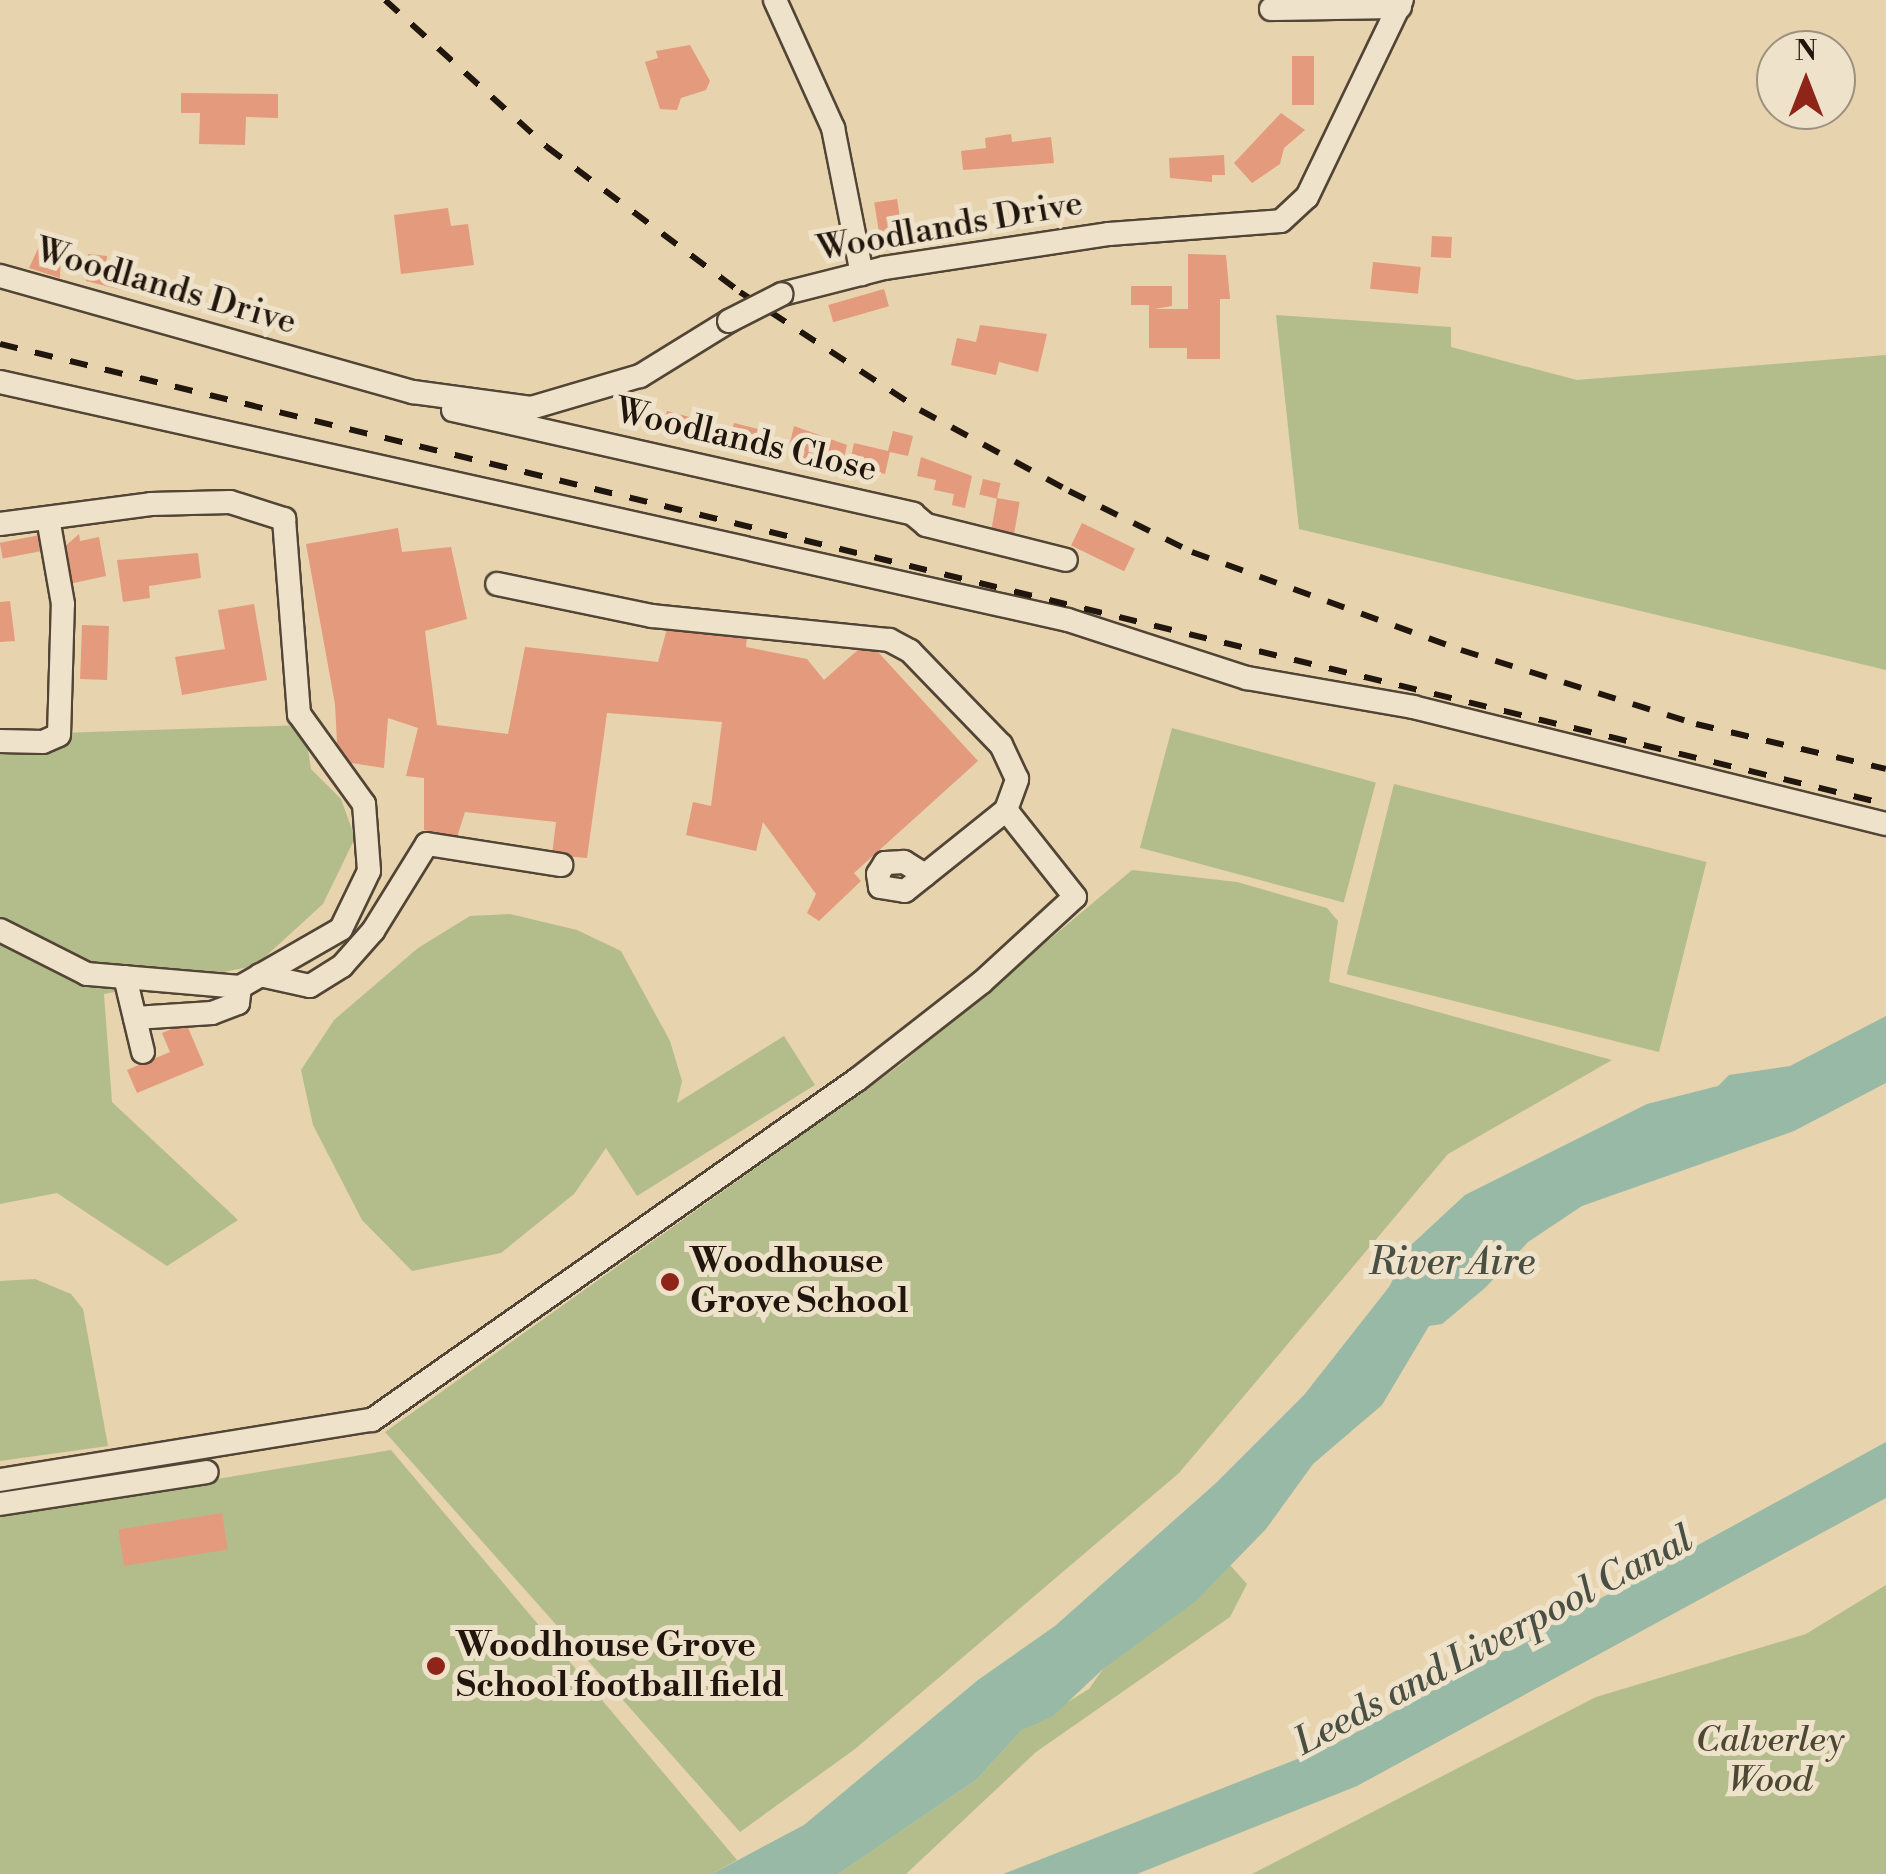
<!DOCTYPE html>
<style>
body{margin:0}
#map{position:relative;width:1886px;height:1874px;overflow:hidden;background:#e7d3ad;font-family:"Libre Bodoni",serif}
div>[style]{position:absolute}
.green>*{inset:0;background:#b3bd8b;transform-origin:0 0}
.water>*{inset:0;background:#97b9a6}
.building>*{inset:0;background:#e39a7d;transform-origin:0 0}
.roads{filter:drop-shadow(2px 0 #524535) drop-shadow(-2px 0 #524535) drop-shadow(0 2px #524535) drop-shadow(0 -2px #524535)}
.minor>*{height:22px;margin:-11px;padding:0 11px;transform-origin:11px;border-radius:11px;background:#efe2ca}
.rail>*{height:6px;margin-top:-3px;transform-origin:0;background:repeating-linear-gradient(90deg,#21160d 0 18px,transparent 0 36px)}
.bridges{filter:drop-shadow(2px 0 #524535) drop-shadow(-2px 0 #524535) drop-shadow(0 2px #524535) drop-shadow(0 -2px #524535)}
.minor-bridge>*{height:22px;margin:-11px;padding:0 11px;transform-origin:11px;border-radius:11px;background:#efe2ca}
.dots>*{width:28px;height:28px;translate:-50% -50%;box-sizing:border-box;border:5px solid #efe2ca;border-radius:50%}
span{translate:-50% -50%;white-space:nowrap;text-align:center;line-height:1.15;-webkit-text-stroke:10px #efe2ca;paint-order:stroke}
.street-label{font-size:35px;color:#21160d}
.poi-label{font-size:35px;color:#21160d;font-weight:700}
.left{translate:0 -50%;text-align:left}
.park-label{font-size:35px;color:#4d4833;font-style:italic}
.water-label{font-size:38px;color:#4a4f43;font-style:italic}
.north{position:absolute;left:1756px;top:30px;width:100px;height:100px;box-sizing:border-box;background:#efe2ca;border:2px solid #9d907e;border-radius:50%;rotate:0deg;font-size:28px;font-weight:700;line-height:40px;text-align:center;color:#21160d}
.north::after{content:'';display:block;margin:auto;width:35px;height:45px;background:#8f2418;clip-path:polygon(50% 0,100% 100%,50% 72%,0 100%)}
</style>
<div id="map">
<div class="green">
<i style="clip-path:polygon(1276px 315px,1451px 327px,1451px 347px,1577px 380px,1886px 355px,1886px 670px,1299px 529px)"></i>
<i style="clip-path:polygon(304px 725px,311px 769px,341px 799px,355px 838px,323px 904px,255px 966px,104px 994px,112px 1102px,238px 1220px,167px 1266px,57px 1193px,0 1204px,0 735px)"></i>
<i style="left:1172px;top:728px;width:211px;height:124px;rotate:15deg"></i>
<i style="left:1394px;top:784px;width:322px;height:196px;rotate:14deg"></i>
<i style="clip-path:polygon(1132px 870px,1237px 882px,1327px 908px,1338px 921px,1329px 982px,1612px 1060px,1448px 1154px,1179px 1473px,855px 1749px,740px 1832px,385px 1432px,900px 1065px)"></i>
<i style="clip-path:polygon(510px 914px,577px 930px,621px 951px,670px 1041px,682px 1081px,677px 1103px,784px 1036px,815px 1085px,637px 1196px,606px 1148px,574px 1194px,501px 1253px,412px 1271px,362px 1220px,313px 1125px,301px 1070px,334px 1020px,418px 948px,470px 916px)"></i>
<i style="clip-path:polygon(35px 1279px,71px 1294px,83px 1309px,108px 1446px,0 1461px,0 1281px)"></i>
<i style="clip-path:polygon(391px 1450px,737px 1860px,712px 1874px,0 1874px,0 1515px)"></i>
<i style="clip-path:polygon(1229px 1564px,1247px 1584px,1230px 1617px,1036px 1752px,906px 1874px,838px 1874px,976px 1780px,1022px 1730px,1089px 1689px,1103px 1669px)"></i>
<i style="clip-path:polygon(1886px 1585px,1886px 1874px,1252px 1874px,1596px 1697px,1806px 1634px)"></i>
</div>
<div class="water">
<i style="clip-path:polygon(1886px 1016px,1886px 1083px,1794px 1131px,1582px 1206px,1528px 1242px,1485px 1288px,1442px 1324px,1429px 1326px,1382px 1405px,1313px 1464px,1266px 1529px,1196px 1601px,1103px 1669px,1053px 1716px,1022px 1730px,976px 1780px,838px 1874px,712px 1874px,804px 1825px,978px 1680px,1055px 1626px,1216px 1483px,1304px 1395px,1389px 1287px,1410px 1246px,1465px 1195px,1647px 1104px,1718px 1086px,1729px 1075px,1790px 1066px)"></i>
<i style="clip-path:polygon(1886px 1442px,1886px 1498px,1357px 1786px,1137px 1874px,1003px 1874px,1333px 1745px)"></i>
</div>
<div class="building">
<i style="clip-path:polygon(690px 45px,710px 81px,706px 90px,681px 98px,677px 110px,660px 109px,645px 62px,658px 58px,656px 51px)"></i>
<i style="left:1292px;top:56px;width:22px;height:49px"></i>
<i style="clip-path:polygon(181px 93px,278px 94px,278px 118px,246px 117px,245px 145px,199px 144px,200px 113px,181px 113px)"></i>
<i style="clip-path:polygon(1281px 113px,1305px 130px,1284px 148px,1280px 164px,1252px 183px,1234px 163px)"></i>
<i style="clip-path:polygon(1011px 134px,1012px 142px,1051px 137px,1054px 163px,963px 170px,961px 151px,986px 148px,985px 138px)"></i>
<i style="clip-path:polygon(1224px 155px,1225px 175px,1212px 175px,1212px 182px,1170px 178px,1169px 158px)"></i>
<i style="left:897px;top:199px;width:32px;height:23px;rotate:81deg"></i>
<i style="clip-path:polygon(448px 208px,451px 226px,468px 224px,474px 265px,401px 274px,394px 215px)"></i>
<i style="left:1432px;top:236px;width:20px;height:21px;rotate:3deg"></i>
<i style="clip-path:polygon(42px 240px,61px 246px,60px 278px,29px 268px)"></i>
<i style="clip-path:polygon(88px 254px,107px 256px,106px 269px,110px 262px,125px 264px,122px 290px,86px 281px)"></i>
<i style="clip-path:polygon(1188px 254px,1226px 255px,1230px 299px,1220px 299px,1220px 359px,1187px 359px,1187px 348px,1149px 348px,1149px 305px,1131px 305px,1131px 286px,1172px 286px,1172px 306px,1154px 309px,1188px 309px)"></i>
<i style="left:1373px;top:262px;width:48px;height:27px;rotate:6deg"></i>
<i style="left:884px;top:289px;width:18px;height:58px;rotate:74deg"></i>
<i style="clip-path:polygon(980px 325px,1047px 334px,1038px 372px,999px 362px,996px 375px,951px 365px,957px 338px,976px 342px)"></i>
<i style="left:667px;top:411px;width:61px;height:20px;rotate:15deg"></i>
<i style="left:734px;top:423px;width:36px;height:24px;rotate:14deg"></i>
<i style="clip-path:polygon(794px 426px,847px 445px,842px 467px,803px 458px,805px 451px,789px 447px)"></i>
<i style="clip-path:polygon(893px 431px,913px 436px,908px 456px,890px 452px,885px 474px,849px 466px,854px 443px,888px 451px)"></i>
<i style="clip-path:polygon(921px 457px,972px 476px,965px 508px,952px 505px,954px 494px,934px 490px,936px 480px,917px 476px)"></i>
<i style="left:983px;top:479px;width:18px;height:16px;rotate:13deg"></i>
<i style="left:997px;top:498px;width:23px;height:36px;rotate:10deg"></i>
<i style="left:1082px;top:523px;width:59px;height:25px;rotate:26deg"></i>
<i style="clip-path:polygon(398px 528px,402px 552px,451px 547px,467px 619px,425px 631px,437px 725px,508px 734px,525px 647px,658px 662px,668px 625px,747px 637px,746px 647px,807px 659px,824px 680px,860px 648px,878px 652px,978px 761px,854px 873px,861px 881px,819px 921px,807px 913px,816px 894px,763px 822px,756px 851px,686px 835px,693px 802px,711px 806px,722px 722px,607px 713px,587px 858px,552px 855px,556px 822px,465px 812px,457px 837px,424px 830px,424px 778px,406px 776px,418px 728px,388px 718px,384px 768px,338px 761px,335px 704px,306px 544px)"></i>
<i style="clip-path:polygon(79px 534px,80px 541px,99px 537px,106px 576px,69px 584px,62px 549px)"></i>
<i style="left:40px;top:535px;width:16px;height:41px;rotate:79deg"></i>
<i style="clip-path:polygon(198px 553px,201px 578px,149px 586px,150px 598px,123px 602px,117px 560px)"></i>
<i style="clip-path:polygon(10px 601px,15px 641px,0 642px,0 602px)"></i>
<i style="clip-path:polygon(254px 604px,267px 680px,182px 695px,175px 657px,225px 649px,218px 610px)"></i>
<i style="left:82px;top:625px;width:27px;height:54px;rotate:2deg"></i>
<i style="clip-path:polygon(186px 1023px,204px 1065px,137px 1093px,127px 1070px,170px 1052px,162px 1033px)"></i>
<i style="left:222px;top:1513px;width:37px;height:105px;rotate:81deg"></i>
</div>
<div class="roads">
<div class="minor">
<i style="left:775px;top:0;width:141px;rotate:65.6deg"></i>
<i style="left:833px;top:128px;width:149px;rotate:78.8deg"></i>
<i style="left:1271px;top:9px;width:129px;rotate:-0.9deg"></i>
<i style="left:0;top:276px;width:429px;rotate:15.7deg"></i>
<i style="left:413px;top:392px;width:119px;rotate:7.7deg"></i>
<i style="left:531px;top:408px;width:114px;rotate:-16.4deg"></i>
<i style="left:640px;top:376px;width:105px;rotate:-31.7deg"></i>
<i style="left:782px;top:294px;width:105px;rotate:-14.3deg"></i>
<i style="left:884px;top:268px;width:228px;rotate:-8.6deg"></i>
<i style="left:1109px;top:234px;width:172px;rotate:-4.3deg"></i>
<i style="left:1281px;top:221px;width:35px;rotate:-43deg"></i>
<i style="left:1307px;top:197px;width:219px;rotate:-64.3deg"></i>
<i style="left:0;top:382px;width:1094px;rotate:12.56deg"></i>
<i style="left:1068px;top:620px;width:188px;rotate:18deg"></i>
<i style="left:1247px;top:678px;width:169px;rotate:9.9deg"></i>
<i style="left:1413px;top:707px;width:487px;rotate:13.9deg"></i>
<i style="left:453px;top:410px;width:472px;rotate:12.7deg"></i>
<i style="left:913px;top:514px;width:17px;rotate:40deg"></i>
<i style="left:926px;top:525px;width:144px;rotate:14deg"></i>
<i style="left:0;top:524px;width:152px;rotate:-7.5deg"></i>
<i style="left:151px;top:504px;width:79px;rotate:-1.5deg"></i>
<i style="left:230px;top:502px;width:57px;rotate:17.5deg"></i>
<i style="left:284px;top:519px;width:196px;rotate:85.6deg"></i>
<i style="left:299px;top:714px;width:111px;rotate:54.2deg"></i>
<i style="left:364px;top:804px;width:67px;rotate:85.7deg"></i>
<i style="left:369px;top:871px;width:64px;rotate:115.8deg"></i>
<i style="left:341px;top:929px;width:116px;rotate:150.1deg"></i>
<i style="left:240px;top:987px;width:154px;rotate:-175.1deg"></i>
<i style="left:87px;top:974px;width:97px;rotate:-153.2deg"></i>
<i style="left:0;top:741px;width:43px;rotate:1.3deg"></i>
<i style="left:43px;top:742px;width:17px;rotate:-24deg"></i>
<i style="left:59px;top:735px;width:131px;rotate:-88.3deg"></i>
<i style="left:63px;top:604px;width:87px;rotate:-99.9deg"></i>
<i style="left:925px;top:875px;width:25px;rotate:-148deg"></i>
<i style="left:904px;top:862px;width:19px;rotate:177deg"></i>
<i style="left:885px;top:863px;width:13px;rotate:122deg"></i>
<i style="left:878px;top:874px;width:13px;rotate:81deg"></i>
<i style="left:880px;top:887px;width:25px;rotate:9deg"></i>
<i style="left:905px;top:891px;width:129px;rotate:-38.7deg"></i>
<i style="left:260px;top:975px;width:51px;rotate:12.4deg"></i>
<i style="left:310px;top:986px;width:38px;rotate:-32deg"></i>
<i style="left:342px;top:966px;width:47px;rotate:-48.5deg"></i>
<i style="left:373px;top:931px;width:102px;rotate:-58.2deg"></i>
<i style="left:427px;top:844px;width:136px;rotate:8.9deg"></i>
<i style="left:125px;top:977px;width:77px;rotate:76.5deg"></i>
<i style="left:135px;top:1018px;width:77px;rotate:-3.7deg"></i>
<i style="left:212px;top:1013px;width:28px;rotate:-21deg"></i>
<i style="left:238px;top:1003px;width:16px;rotate:-83deg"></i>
<i style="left:0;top:1480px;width:377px;rotate:-9.2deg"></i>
<i style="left:372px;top:1420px;width:594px;rotate:-35.06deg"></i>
<i style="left:858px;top:1079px;width:156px;rotate:-38deg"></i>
<i style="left:981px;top:983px;width:127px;rotate:-42.5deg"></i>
<i style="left:1075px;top:897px;width:111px;rotate:-128.4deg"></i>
<i style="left:1006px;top:810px;width:33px;rotate:-70deg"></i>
<i style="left:1017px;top:779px;width:38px;rotate:-115deg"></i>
<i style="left:1001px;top:745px;width:131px;rotate:-134.1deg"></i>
<i style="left:910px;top:651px;width:24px;rotate:-152deg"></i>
<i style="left:889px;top:640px;width:238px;rotate:-174.2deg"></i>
<i style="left:652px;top:616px;width:158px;rotate:-168.3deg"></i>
<i style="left:0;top:1504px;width:209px;rotate:-8.8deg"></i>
</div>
</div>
<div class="rail">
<i style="left:385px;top:0;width:219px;rotate:42.2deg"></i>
<i style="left:547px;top:147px;width:241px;rotate:36.9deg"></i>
<i style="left:740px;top:292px;width:215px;rotate:33.2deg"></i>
<i style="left:920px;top:410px;width:170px;rotate:28.5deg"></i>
<i style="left:1069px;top:491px;width:137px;rotate:26.4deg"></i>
<i style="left:1192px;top:552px;width:286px;rotate:20deg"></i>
<i style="left:1461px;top:650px;width:246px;rotate:17.5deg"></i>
<i style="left:1696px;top:724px;width:195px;rotate:13.3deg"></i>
<i style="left:0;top:344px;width:1941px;rotate:13.71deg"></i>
</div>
<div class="bridges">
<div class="minor-bridge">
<i style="left:729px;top:321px;width:59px;rotate:-27deg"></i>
</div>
</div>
<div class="dots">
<i style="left:670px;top:1282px;background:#8f2418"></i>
<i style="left:436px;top:1666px;background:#8f2418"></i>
</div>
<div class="street-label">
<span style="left:950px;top:227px;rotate:-10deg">Woodlands Drive</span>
<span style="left:166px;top:287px;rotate:16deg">Woodlands Drive</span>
<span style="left:746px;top:441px;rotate:13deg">Woodlands Close</span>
</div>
<div class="poi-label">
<span class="left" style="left:690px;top:1282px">Woodhouse<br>Grove School</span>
<span class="left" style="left:456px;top:1666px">Woodhouse Grove<br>School football field</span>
</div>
<div class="park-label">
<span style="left:1770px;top:1761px">Calverley<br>Wood</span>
</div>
<div class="water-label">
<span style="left:1452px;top:1263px">River Aire</span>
<span style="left:1494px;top:1641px;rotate:-28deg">Leeds and Liverpool Canal</span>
</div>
<div class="north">N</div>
</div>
